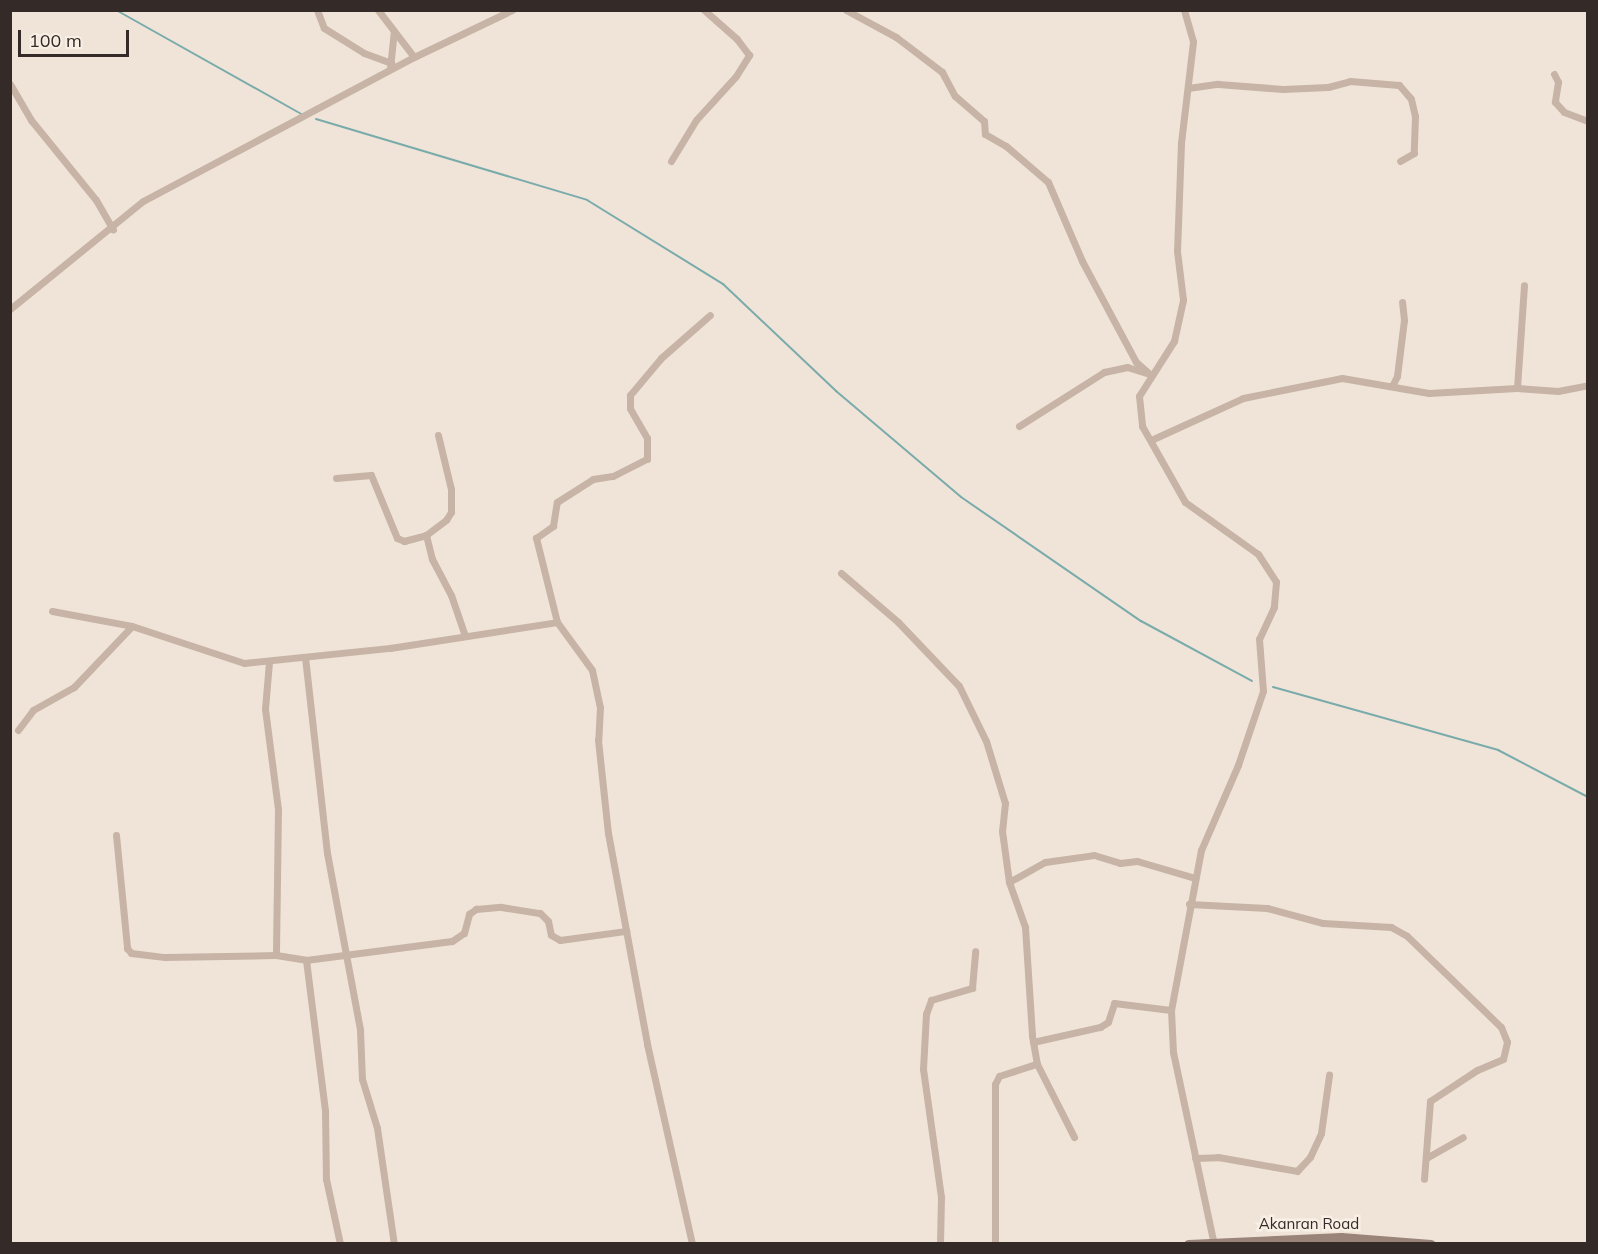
<!DOCTYPE html>
<style>
body{margin:0}
#map{position:relative;width:1598px;height:1254px;overflow:hidden;background:#f0e4d9;font-family:Mulish,sans-serif}
div>[style]{position:absolute}
.stream>*{height:2px;margin:-1px;padding:0 1px;transform-origin:1px;border-radius:1px;background:#7aabab}
.street>*{height:7px;margin:-3.5px;padding:0 3.5px;transform-origin:3.5px;border-radius:3.5px;background:#c7b4a6}
.secondary>*{height:9px;margin:-4.5px;padding:0 4.5px;transform-origin:4.5px;border-radius:4.5px;background:#9a8378}
span{translate:-50% -50%;white-space:nowrap;text-align:center;line-height:1.15;-webkit-text-stroke:5px #f8efe5;paint-order:stroke}
.street-label{font-size:15px;color:#342a27}
.frame{position:absolute;inset:0;border:12px solid #342a27;pointer-events:none}
.scale{position:absolute;left:18px;top:30px;width:111px;height:27px;box-sizing:border-box;border:3px solid #342a27;border-top:0;padding-left:8px;font-size:18px;line-height:21px;white-space:nowrap;color:#342a27;-webkit-text-stroke:4px #f8efe5;paint-order:stroke}
</style>
<div id="map">
<div class="stream">
<i style="left:116px;top:10px;width:212px;rotate:29.3deg"></i>
<i style="left:316px;top:119px;width:283px;rotate:16.6deg"></i>
<i style="left:587px;top:200px;width:160px;rotate:31.7deg"></i>
<i style="left:723px;top:284px;width:156px;rotate:43.4deg"></i>
<i style="left:836px;top:391px;width:164px;rotate:40.3deg"></i>
<i style="left:961px;top:497px;width:219px;rotate:34.6deg"></i>
<i style="left:1141px;top:621px;width:126px;rotate:28.4deg"></i>
<i style="left:1273px;top:687px;width:234px;rotate:15.6deg"></i>
<i style="left:1498px;top:750px;width:102px;rotate:27.6deg"></i>
</div>
<div class="street">
<i style="left:317px;top:10px;width:19px;rotate:69deg"></i>
<i style="left:324px;top:28px;width:47px;rotate:32deg"></i>
<i style="left:364px;top:53px;width:29px;rotate:20deg"></i>
<i style="left:378px;top:10px;width:59px;rotate:52.5deg"></i>
<i style="left:846px;top:10px;width:57px;rotate:28.4deg"></i>
<i style="left:896px;top:37px;width:58px;rotate:37.3deg"></i>
<i style="left:942px;top:72px;width:27px;rotate:62deg"></i>
<i style="left:955px;top:96px;width:38px;rotate:41deg"></i>
<i style="left:984px;top:121px;width:13px;rotate:86deg"></i>
<i style="left:985px;top:134px;width:24px;rotate:30deg"></i>
<i style="left:1006px;top:146px;width:55px;rotate:40.6deg"></i>
<i style="left:1048px;top:182px;width:86px;rotate:66.7deg"></i>
<i style="left:1082px;top:261px;width:115px;rotate:61.9deg"></i>
<i style="left:1136px;top:362px;width:18px;rotate:41deg"></i>
<i style="left:1184px;top:10px;width:33px;rotate:74deg"></i>
<i style="left:1193px;top:42px;width:102px;rotate:96.8deg"></i>
<i style="left:1181px;top:143px;width:108px;rotate:92.1deg"></i>
<i style="left:1177px;top:251px;width:49px;rotate:83deg"></i>
<i style="left:1183px;top:300px;width:42px;rotate:102.4deg"></i>
<i style="left:1174px;top:341px;width:65px;rotate:122.5deg"></i>
<i style="left:1139px;top:396px;width:30px;rotate:84deg"></i>
<i style="left:1142px;top:426px;width:87px;rotate:60.5deg"></i>
<i style="left:1185px;top:502px;width:90px;rotate:35.5deg"></i>
<i style="left:1258px;top:554px;width:33px;rotate:57deg"></i>
<i style="left:1276px;top:582px;width:25px;rotate:95deg"></i>
<i style="left:1274px;top:607px;width:35px;rotate:115deg"></i>
<i style="left:1259px;top:639px;width:52px;rotate:85.6deg"></i>
<i style="left:1263px;top:691px;width:78px;rotate:108.7deg"></i>
<i style="left:1238px;top:765px;width:93px;rotate:113.5deg"></i>
<i style="left:1201px;top:850px;width:163px;rotate:100.6deg"></i>
<i style="left:1171px;top:1010px;width:42px;rotate:87.3deg"></i>
<i style="left:1173px;top:1052px;width:192px;rotate:78deg"></i>
<i style="left:390px;top:68px;width:37px;rotate:-84deg"></i>
<i style="left:1554px;top:74px;width:9px;rotate:63deg"></i>
<i style="left:1558px;top:82px;width:20px;rotate:99deg"></i>
<i style="left:1555px;top:102px;width:13px;rotate:48deg"></i>
<i style="left:1564px;top:112px;width:26px;rotate:21deg"></i>
<i style="left:10px;top:84px;width:42px;rotate:59.7deg"></i>
<i style="left:31px;top:120px;width:103px;rotate:50.9deg"></i>
<i style="left:96px;top:200px;width:34px;rotate:60deg"></i>
<i style="left:1188px;top:88px;width:30px;rotate:-8deg"></i>
<i style="left:1218px;top:84px;width:65px;rotate:4.4deg"></i>
<i style="left:1283px;top:89px;width:45px;rotate:-2.5deg"></i>
<i style="left:1328px;top:87px;width:23px;rotate:-15deg"></i>
<i style="left:1350px;top:81px;width:49px;rotate:4.7deg"></i>
<i style="left:1399px;top:85px;width:18px;rotate:49deg"></i>
<i style="left:1411px;top:99px;width:17px;rotate:77deg"></i>
<i style="left:1415px;top:116px;width:37px;rotate:92deg"></i>
<i style="left:1414px;top:153px;width:16px;rotate:150deg"></i>
<i style="left:671px;top:161px;width:48px;rotate:-58.6deg"></i>
<i style="left:696px;top:120px;width:59px;rotate:-47.7deg"></i>
<i style="left:736px;top:76px;width:25px;rotate:-58deg"></i>
<i style="left:749px;top:55px;width:20px;rotate:-127deg"></i>
<i style="left:737px;top:39px;width:44px;rotate:-138.7deg"></i>
<i style="left:10px;top:309px;width:171px;rotate:-39.1deg"></i>
<i style="left:143px;top:201px;width:307px;rotate:-28deg"></i>
<i style="left:414px;top:57px;width:109px;rotate:-25.6deg"></i>
<i style="left:1392px;top:386px;width:11px;rotate:-63deg"></i>
<i style="left:1397px;top:376px;width:56px;rotate:-82.9deg"></i>
<i style="left:1404px;top:320px;width:18px;rotate:-96deg"></i>
<i style="left:1517px;top:388px;width:103px;rotate:-86.1deg"></i>
<i style="left:1019px;top:426px;width:101px;rotate:-32.4deg"></i>
<i style="left:1104px;top:372px;width:24px;rotate:-12deg"></i>
<i style="left:1127px;top:367px;width:21px;rotate:17deg"></i>
<i style="left:438px;top:435px;width:56px;rotate:76.5deg"></i>
<i style="left:451px;top:489px;width:23px;rotate:90deg"></i>
<i style="left:451px;top:512px;width:9px;rotate:122deg"></i>
<i style="left:446px;top:520px;width:25px;rotate:143deg"></i>
<i style="left:426px;top:535px;width:25px;rotate:76deg"></i>
<i style="left:432px;top:559px;width:41px;rotate:62.2deg"></i>
<i style="left:451px;top:595px;width:43px;rotate:71.1deg"></i>
<i style="left:1151px;top:440px;width:101px;rotate:-24.5deg"></i>
<i style="left:1243px;top:398px;width:101px;rotate:-11.4deg"></i>
<i style="left:1342px;top:378px;width:88px;rotate:9.8deg"></i>
<i style="left:1429px;top:393px;width:88px;rotate:-3.3deg"></i>
<i style="left:1517px;top:388px;width:41px;rotate:4.2deg"></i>
<i style="left:1558px;top:391px;width:31px;rotate:-11deg"></i>
<i style="left:336px;top:478px;width:35px;rotate:-5deg"></i>
<i style="left:371px;top:475px;width:68px;rotate:67.6deg"></i>
<i style="left:397px;top:538px;width:8px;rotate:23deg"></i>
<i style="left:404px;top:541px;width:23px;rotate:-15deg"></i>
<i style="left:841px;top:573px;width:75px;rotate:40.7deg"></i>
<i style="left:898px;top:622px;width:88px;rotate:46.4deg"></i>
<i style="left:959px;top:686px;width:61px;rotate:63.9deg"></i>
<i style="left:986px;top:741px;width:65px;rotate:73deg"></i>
<i style="left:1005px;top:803px;width:28px;rotate:96deg"></i>
<i style="left:1002px;top:831px;width:51px;rotate:82.2deg"></i>
<i style="left:1009px;top:882px;width:48px;rotate:70.4deg"></i>
<i style="left:1025px;top:927px;width:109px;rotate:86.3deg"></i>
<i style="left:1032px;top:1036px;width:28px;rotate:80deg"></i>
<i style="left:1037px;top:1064px;width:82px;rotate:63.1deg"></i>
<i style="left:52px;top:611px;width:81px;rotate:10.6deg"></i>
<i style="left:132px;top:626px;width:118px;rotate:18.3deg"></i>
<i style="left:244px;top:663px;width:147px;rotate:-5.9deg"></i>
<i style="left:390px;top:648px;width:169px;rotate:-8.8deg"></i>
<i style="left:557px;top:622px;width:59px;rotate:53.9deg"></i>
<i style="left:592px;top:670px;width:38px;rotate:78deg"></i>
<i style="left:600px;top:707px;width:33px;rotate:93deg"></i>
<i style="left:598px;top:740px;width:94px;rotate:83.9deg"></i>
<i style="left:608px;top:833px;width:215px;rotate:79.5deg"></i>
<i style="left:647px;top:1044px;width:205px;rotate:77.3deg"></i>
<i style="left:557px;top:622px;width:87px;rotate:-104deg"></i>
<i style="left:536px;top:538px;width:21px;rotate:-35deg"></i>
<i style="left:553px;top:526px;width:24px;rotate:-81deg"></i>
<i style="left:557px;top:502px;width:43px;rotate:-32.6deg"></i>
<i style="left:593px;top:479px;width:20px;rotate:-9deg"></i>
<i style="left:613px;top:476px;width:38px;rotate:-27deg"></i>
<i style="left:647px;top:459px;width:21px;rotate:-90deg"></i>
<i style="left:647px;top:438px;width:34px;rotate:-120deg"></i>
<i style="left:630px;top:408px;width:13px;rotate:-90deg"></i>
<i style="left:630px;top:395px;width:48px;rotate:-50deg"></i>
<i style="left:661px;top:358px;width:65px;rotate:-41.3deg"></i>
<i style="left:305px;top:657px;width:197px;rotate:83.6deg"></i>
<i style="left:327px;top:853px;width:180px;rotate:79.4deg"></i>
<i style="left:360px;top:1030px;width:49px;rotate:87.7deg"></i>
<i style="left:362px;top:1079px;width:51px;rotate:73deg"></i>
<i style="left:377px;top:1128px;width:117px;rotate:81.7deg"></i>
<i style="left:269px;top:662px;width:47px;rotate:94.9deg"></i>
<i style="left:265px;top:709px;width:101px;rotate:82.6deg"></i>
<i style="left:278px;top:809px;width:146px;rotate:90.8deg"></i>
<i style="left:18px;top:730px;width:25px;rotate:-53deg"></i>
<i style="left:33px;top:710px;width:47px;rotate:-29.3deg"></i>
<i style="left:74px;top:687px;width:84px;rotate:-46.4deg"></i>
<i style="left:116px;top:835px;width:114px;rotate:84.4deg"></i>
<i style="left:127px;top:948px;width:6px;rotate:51deg"></i>
<i style="left:131px;top:953px;width:34px;rotate:7deg"></i>
<i style="left:165px;top:957px;width:111px;rotate:-1deg"></i>
<i style="left:276px;top:955px;width:30px;rotate:9deg"></i>
<i style="left:306px;top:960px;width:152px;rotate:82.8deg"></i>
<i style="left:325px;top:1111px;width:68px;rotate:89.2deg"></i>
<i style="left:326px;top:1179px;width:66px;rotate:77.8deg"></i>
<i style="left:1009px;top:882px;width:41px;rotate:-29.1deg"></i>
<i style="left:1045px;top:862px;width:49px;rotate:-8.1deg"></i>
<i style="left:1094px;top:855px;width:27px;rotate:17deg"></i>
<i style="left:1120px;top:863px;width:17px;rotate:-7deg"></i>
<i style="left:1137px;top:861px;width:60px;rotate:16.3deg"></i>
<i style="left:1189px;top:904px;width:78px;rotate:2.9deg"></i>
<i style="left:1267px;top:908px;width:58px;rotate:15deg"></i>
<i style="left:1323px;top:923px;width:68px;rotate:3.4deg"></i>
<i style="left:1391px;top:927px;width:18px;rotate:29deg"></i>
<i style="left:1407px;top:936px;width:131px;rotate:44.1deg"></i>
<i style="left:1501px;top:1027px;width:16px;rotate:68deg"></i>
<i style="left:1507px;top:1042px;width:17px;rotate:103deg"></i>
<i style="left:1503px;top:1059px;width:28px;rotate:157deg"></i>
<i style="left:1477px;top:1070px;width:56px;rotate:146.6deg"></i>
<i style="left:1430px;top:1101px;width:78px;rotate:94.4deg"></i>
<i style="left:306px;top:960px;width:147px;rotate:-7.4deg"></i>
<i style="left:452px;top:941px;width:14px;rotate:-34deg"></i>
<i style="left:464px;top:933px;width:20px;rotate:-75deg"></i>
<i style="left:469px;top:914px;width:9px;rotate:-36deg"></i>
<i style="left:476px;top:909px;width:25px;rotate:-5deg"></i>
<i style="left:501px;top:907px;width:39px;rotate:9deg"></i>
<i style="left:540px;top:913px;width:11px;rotate:45deg"></i>
<i style="left:548px;top:921px;width:14px;rotate:78deg"></i>
<i style="left:551px;top:935px;width:10px;rotate:29deg"></i>
<i style="left:560px;top:940px;width:67px;rotate:-7.8deg"></i>
<i style="left:1033px;top:1042px;width:69px;rotate:-12.6deg"></i>
<i style="left:1100px;top:1027px;width:9px;rotate:-32deg"></i>
<i style="left:1108px;top:1022px;width:20px;rotate:-72deg"></i>
<i style="left:1114px;top:1003px;width:57px;rotate:7deg"></i>
<i style="left:1428px;top:1157px;width:40px;rotate:-29.7deg"></i>
<i style="left:1195px;top:1158px;width:23px;rotate:-2deg"></i>
<i style="left:1218px;top:1157px;width:80px;rotate:10deg"></i>
<i style="left:1297px;top:1171px;width:19px;rotate:-47deg"></i>
<i style="left:1310px;top:1157px;width:26px;rotate:-65deg"></i>
<i style="left:1321px;top:1133px;width:59px;rotate:-82.1deg"></i>
<i style="left:940px;top:1244px;width:47px;rotate:-88.8deg"></i>
<i style="left:941px;top:1197px;width:129px;rotate:-98deg"></i>
<i style="left:923px;top:1069px;width:55px;rotate:-86.9deg"></i>
<i style="left:926px;top:1014px;width:15px;rotate:-70deg"></i>
<i style="left:931px;top:1000px;width:43px;rotate:-16.3deg"></i>
<i style="left:972px;top:988px;width:37px;rotate:-85deg"></i>
<i style="left:995px;top:1244px;width:160px;rotate:-90deg"></i>
<i style="left:995px;top:1084px;width:9px;rotate:-63deg"></i>
<i style="left:999px;top:1076px;width:40px;rotate:-18deg"></i>
</div>
<div class="secondary">
<i style="left:1188px;top:1244px;width:153px;rotate:-2.6deg"></i>
<i style="left:1341px;top:1237px;width:90px;rotate:4.4deg"></i>
</div>
<div class="street-label">
<span style="left:1309px;top:1224px">Akanran Road</span>
</div>
<div class="frame"></div>
<div class="scale">100 m</div>
</div>
